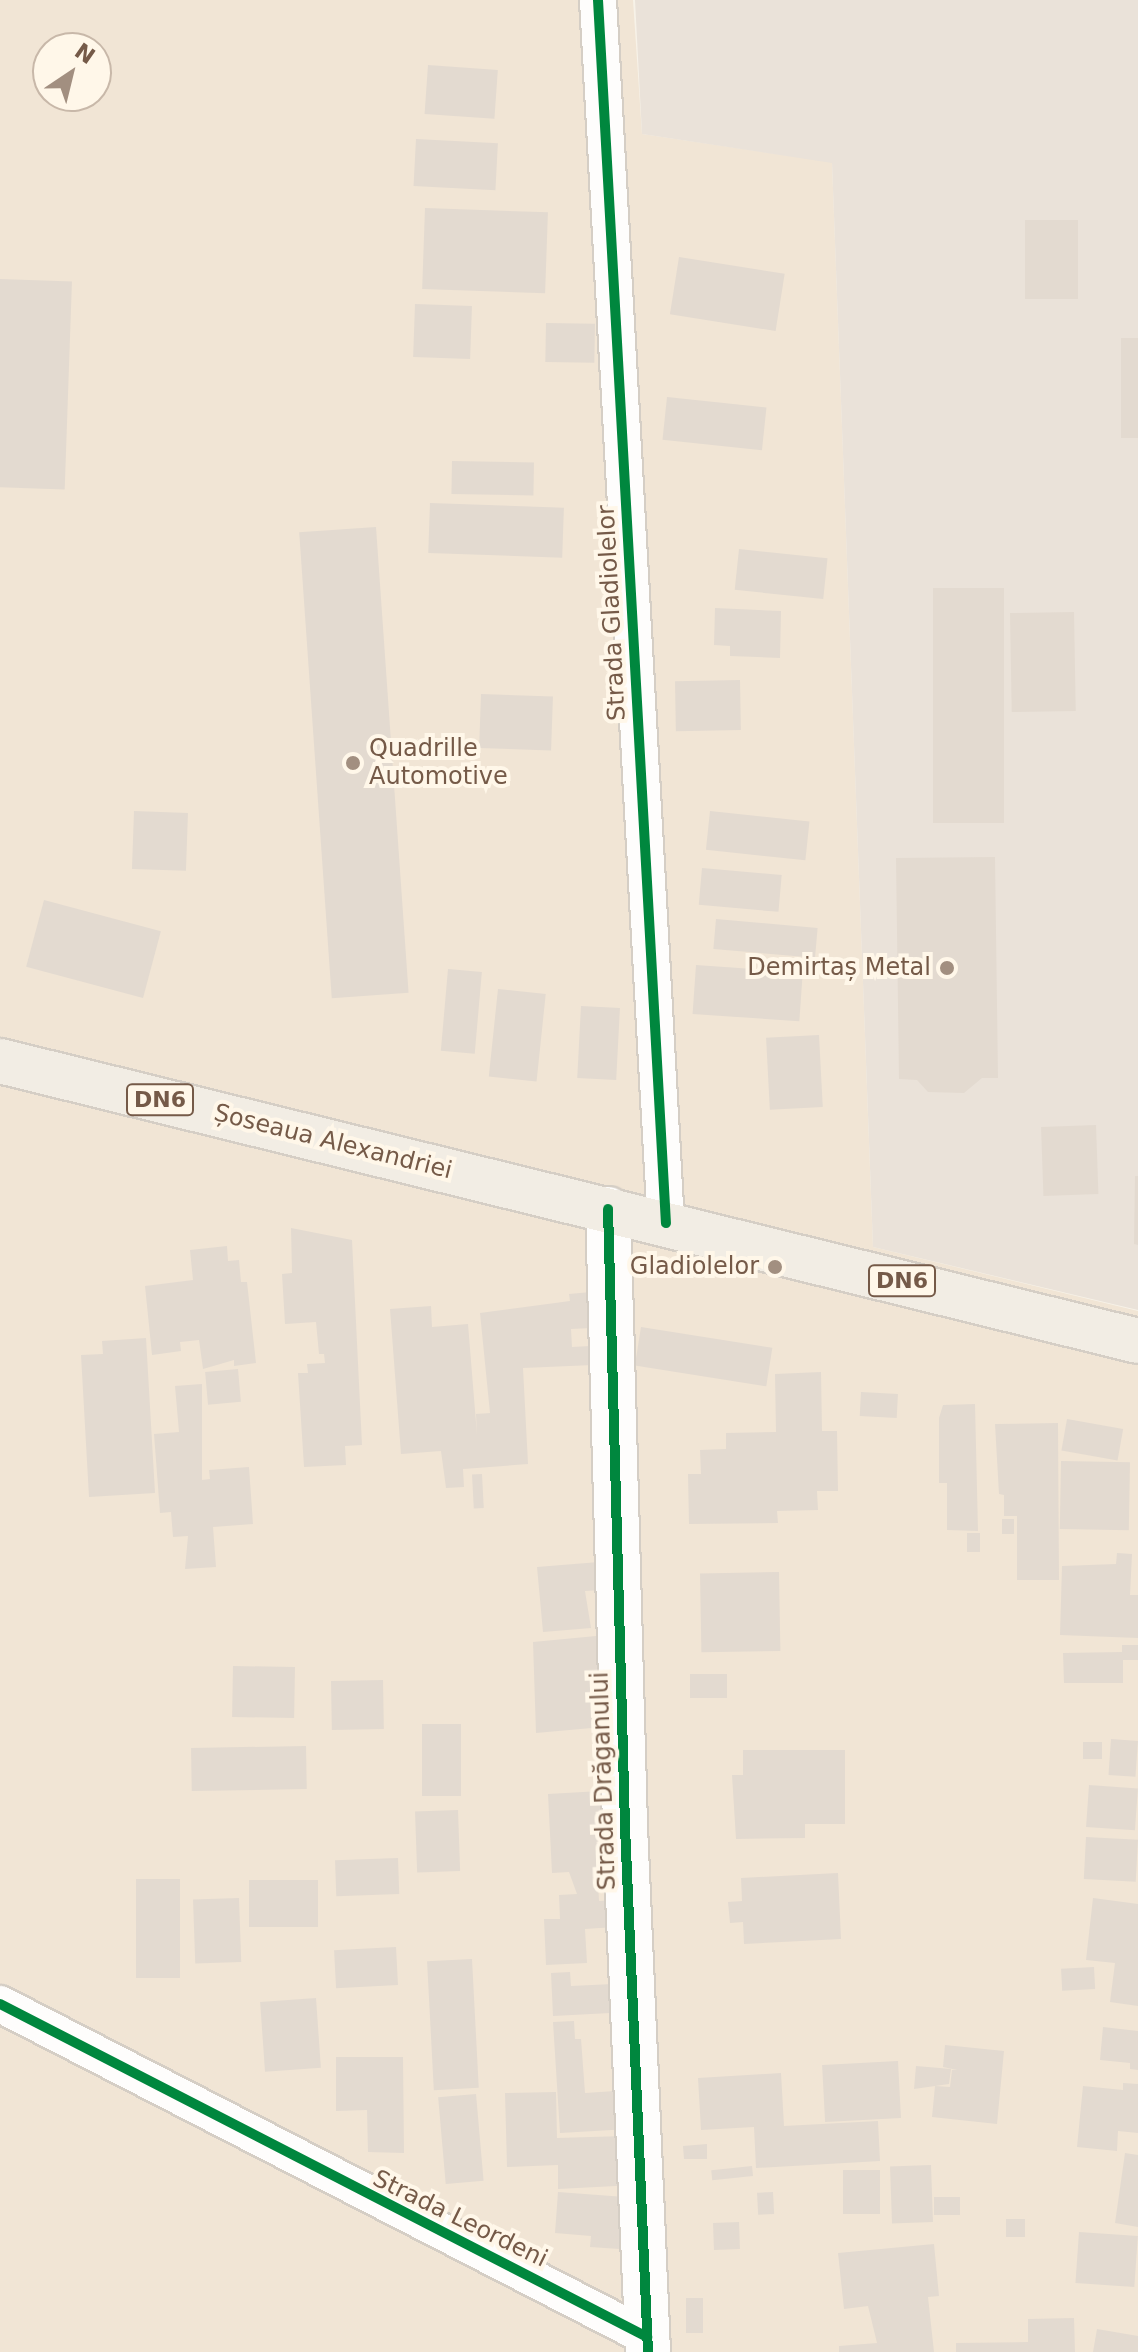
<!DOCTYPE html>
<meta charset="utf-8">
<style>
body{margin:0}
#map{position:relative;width:1138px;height:2352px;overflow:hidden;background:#f7f2e8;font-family:"DejaVu Sans",sans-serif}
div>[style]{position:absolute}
.residential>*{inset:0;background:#f1e5d5}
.industrial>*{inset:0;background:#eae2d9}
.building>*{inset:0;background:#e3dad0;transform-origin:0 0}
.roads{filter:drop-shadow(2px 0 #d5cec5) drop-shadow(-2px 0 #d5cec5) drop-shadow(0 2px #d5cec5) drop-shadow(0 -2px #d5cec5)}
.minor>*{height:36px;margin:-18px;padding:0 18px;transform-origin:18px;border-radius:18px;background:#fefdfc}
.tertiary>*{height:44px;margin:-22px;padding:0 22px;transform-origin:22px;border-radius:22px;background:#fefdfc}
.primary>*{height:44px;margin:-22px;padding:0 22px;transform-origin:22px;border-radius:22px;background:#f2ede4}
.cycleway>*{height:10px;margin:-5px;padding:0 5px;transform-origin:5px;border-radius:5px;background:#00873e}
.dots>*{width:22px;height:22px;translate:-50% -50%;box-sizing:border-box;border:4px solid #fff7e9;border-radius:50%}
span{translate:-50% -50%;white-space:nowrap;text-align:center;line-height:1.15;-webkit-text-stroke:8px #fff7e9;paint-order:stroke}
.shield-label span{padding:2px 6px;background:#fff7e9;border:2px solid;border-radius:6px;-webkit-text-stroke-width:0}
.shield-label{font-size:22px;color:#755a48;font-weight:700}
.street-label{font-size:24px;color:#755a48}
.poi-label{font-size:24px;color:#755a48}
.left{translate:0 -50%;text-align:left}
.right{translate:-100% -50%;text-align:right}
.north{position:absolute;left:32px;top:32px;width:80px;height:80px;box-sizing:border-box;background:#fff7e9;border:2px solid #c8b8a9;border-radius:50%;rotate:35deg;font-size:22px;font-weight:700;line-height:32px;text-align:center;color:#755a48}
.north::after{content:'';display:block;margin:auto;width:28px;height:36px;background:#a28f80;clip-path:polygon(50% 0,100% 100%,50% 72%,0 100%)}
</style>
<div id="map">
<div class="residential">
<i style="clip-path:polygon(evenodd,0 0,633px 0,642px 134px,832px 162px,873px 1247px,1138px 1311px,1138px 2352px,0 2352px,0 0,48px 48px,96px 48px,96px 96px,48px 96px,48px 48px)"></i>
</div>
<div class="industrial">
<i style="clip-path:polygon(635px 0,1138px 0,1138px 1310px,873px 1247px,832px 163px,642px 134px)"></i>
</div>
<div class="building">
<i style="left:428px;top:65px;width:70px;height:49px;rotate:4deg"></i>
<i style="left:416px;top:139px;width:82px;height:47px;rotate:3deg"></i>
<i style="left:425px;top:208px;width:123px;height:81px;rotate:2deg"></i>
<i style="left:1025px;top:220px;width:53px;height:79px"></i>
<i style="left:679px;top:257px;width:107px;height:58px;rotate:9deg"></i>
<i style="left:0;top:279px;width:72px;height:208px;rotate:2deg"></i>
<i style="left:415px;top:304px;width:57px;height:53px;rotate:2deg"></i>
<i style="left:546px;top:323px;width:49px;height:39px;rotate:1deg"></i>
<i style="left:1121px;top:338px;width:17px;height:100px"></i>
<i style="left:667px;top:397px;width:100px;height:43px;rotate:6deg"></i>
<i style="left:452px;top:461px;width:82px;height:33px;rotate:1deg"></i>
<i style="left:430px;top:503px;width:134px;height:50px;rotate:2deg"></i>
<i style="left:376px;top:527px;width:467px;height:77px;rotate:86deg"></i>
<i style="left:739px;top:549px;width:89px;height:41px;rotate:6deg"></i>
<i style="left:1004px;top:588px;width:235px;height:71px;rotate:90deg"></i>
<i style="clip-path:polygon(715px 608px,781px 611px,780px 658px,730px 656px,730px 646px,714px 645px)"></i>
<i style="left:1074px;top:612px;width:99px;height:64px;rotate:89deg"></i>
<i style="left:740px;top:680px;width:50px;height:65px;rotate:89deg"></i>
<i style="left:481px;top:694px;width:72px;height:54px;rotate:2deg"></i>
<i style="left:134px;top:811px;width:54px;height:58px;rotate:2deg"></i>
<i style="left:710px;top:811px;width:100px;height:39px;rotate:6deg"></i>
<i style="clip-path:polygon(995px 857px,998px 1078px,982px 1078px,964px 1093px,928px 1092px,917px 1080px,899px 1079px,896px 858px)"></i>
<i style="left:702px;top:868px;width:80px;height:37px;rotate:5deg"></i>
<i style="left:44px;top:900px;width:121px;height:69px;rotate:15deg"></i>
<i style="left:716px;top:919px;width:102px;height:30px;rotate:5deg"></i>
<i style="left:696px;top:965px;width:107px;height:49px;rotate:4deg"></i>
<i style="left:448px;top:969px;width:34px;height:82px;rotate:5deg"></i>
<i style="left:498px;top:989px;width:48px;height:88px;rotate:6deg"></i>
<i style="left:581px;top:1006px;width:39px;height:72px;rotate:3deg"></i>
<i style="left:819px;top:1035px;width:72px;height:53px;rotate:87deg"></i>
<i style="left:1096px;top:1125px;width:69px;height:55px;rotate:88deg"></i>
<i style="clip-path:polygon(1135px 1176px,1138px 1176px,1138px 1245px,1134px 1244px)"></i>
<i style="clip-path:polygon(291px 1228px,352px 1240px,362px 1445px,345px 1446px,346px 1465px,304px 1467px,298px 1373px,308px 1373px,307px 1364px,325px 1363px,324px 1354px,319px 1354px,316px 1322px,285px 1324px,282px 1274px,292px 1273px)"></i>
<i style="clip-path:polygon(227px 1246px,228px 1261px,239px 1260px,241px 1282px,247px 1282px,256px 1363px,234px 1366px,234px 1360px,203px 1369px,199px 1340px,180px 1342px,181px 1351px,152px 1355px,145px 1286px,193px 1280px,190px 1250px)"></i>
<i style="clip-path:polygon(591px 1292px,592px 1328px,571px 1329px,572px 1347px,591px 1346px,593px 1365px,523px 1368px,528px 1464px,463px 1469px,464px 1487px,446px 1488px,441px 1451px,401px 1454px,390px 1309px,431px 1306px,432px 1327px,468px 1324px,477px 1435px,476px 1414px,490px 1413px,480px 1313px,570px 1301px,569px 1294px)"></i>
<i style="left:641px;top:1327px;width:133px;height:39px;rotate:9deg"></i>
<i style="clip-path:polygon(146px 1338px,155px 1493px,89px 1497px,81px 1355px,103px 1354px,102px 1341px)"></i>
<i style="left:238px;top:1369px;width:33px;height:33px;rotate:85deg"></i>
<i style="clip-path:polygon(821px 1372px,822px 1431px,837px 1431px,838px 1491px,817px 1491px,818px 1510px,777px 1511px,778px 1523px,689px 1524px,688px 1474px,701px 1474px,700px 1450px,726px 1449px,726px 1433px,776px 1432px,775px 1374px)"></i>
<i style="clip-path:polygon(202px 1384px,202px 1480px,210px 1479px,209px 1470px,249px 1467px,253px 1524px,213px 1527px,216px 1567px,185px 1569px,188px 1536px,173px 1537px,171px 1512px,160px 1513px,154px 1434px,179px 1432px,175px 1386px)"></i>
<i style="left:861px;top:1392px;width:37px;height:24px;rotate:3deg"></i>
<i style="clip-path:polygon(975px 1404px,978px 1531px,947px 1530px,947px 1483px,939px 1483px,939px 1418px,943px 1405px)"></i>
<i style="left:1067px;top:1419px;width:57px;height:32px;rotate:10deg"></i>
<i style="clip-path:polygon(1058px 1423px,1059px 1580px,1017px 1580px,1017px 1516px,1004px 1516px,1004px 1495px,999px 1494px,995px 1424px)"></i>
<i style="left:1061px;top:1461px;width:69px;height:68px;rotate:1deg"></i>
<i style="left:482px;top:1474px;width:34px;height:10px;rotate:87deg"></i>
<i style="left:1002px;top:1519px;width:12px;height:15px"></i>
<i style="left:967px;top:1533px;width:13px;height:19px"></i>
<i style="clip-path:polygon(1117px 1553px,1132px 1554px,1130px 1595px,1138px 1595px,1138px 1638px,1060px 1635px,1062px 1566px,1116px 1564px)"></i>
<i style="clip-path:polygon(599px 1562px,602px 1590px,585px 1591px,591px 1628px,543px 1632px,537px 1567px)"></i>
<i style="left:779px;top:1572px;width:79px;height:79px;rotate:89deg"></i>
<i style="clip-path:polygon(596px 1636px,597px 1643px,606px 1642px,614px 1726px,536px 1733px,533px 1642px)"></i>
<i style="clip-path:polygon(1122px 1645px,1138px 1645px,1138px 1660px,1123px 1660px,1123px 1683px,1064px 1683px,1063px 1653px,1122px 1652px)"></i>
<i style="left:233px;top:1666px;width:62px;height:51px;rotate:1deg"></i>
<i style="left:727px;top:1674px;width:24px;height:37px;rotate:90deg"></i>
<i style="left:383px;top:1680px;width:49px;height:52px;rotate:89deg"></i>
<i style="left:422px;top:1724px;width:39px;height:72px"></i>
<i style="left:1111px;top:1739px;width:27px;height:36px;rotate:4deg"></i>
<i style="left:1083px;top:1742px;width:19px;height:17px"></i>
<i style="left:306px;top:1746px;width:43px;height:115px;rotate:89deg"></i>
<i style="clip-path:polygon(743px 1750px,845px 1750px,845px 1824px,805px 1824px,805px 1838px,736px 1839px,732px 1775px,743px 1775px)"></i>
<i style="left:1089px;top:1785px;width:49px;height:42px;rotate:4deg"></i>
<i style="clip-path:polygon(618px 1790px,614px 1880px,598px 1881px,599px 1901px,614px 1900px,615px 1927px,585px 1929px,587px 1963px,546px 1965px,544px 1919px,560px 1919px,559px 1895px,577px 1894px,569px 1872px,552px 1873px,548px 1794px)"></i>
<i style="left:458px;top:1810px;width:61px;height:43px;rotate:88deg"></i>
<i style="left:1086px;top:1837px;width:52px;height:42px;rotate:3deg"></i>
<i style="left:398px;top:1858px;width:36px;height:63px;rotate:88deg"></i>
<i style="clip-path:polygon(838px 1873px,841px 1939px,744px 1944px,743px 1922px,730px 1923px,728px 1902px,742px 1901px,741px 1878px)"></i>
<i style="left:136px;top:1879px;width:44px;height:99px"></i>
<i style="left:318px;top:1880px;width:47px;height:69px;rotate:90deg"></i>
<i style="left:239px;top:1898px;width:64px;height:46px;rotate:88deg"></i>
<i style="clip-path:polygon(1093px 1898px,1138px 1904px,1138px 2006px,1110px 2002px,1115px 1963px,1086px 1960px)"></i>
<i style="left:396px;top:1947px;width:38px;height:62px;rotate:87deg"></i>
<i style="left:472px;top:1959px;width:129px;height:45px;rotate:87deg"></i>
<i style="left:1094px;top:1967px;width:22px;height:33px;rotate:87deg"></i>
<i style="clip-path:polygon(570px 1972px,571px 1986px,613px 1984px,629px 2012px,553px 2016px,551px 1973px)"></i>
<i style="left:316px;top:1998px;width:70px;height:56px;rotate:86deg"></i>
<i style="clip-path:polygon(574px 2021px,575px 2039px,581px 2039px,585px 2093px,615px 2091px,629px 2129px,560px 2133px,553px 2022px)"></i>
<i style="clip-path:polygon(1103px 2027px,1138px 2031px,1138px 2070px,1130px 2069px,1130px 2063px,1100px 2060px)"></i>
<i style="clip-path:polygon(945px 2045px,1004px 2051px,997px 2124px,932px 2117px,935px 2086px,950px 2087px,952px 2070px,957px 2070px,943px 2067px)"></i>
<i style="clip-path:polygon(336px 2057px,403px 2057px,404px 2153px,368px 2152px,367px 2110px,336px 2111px)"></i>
<i style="left:898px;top:2061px;width:57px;height:76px;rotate:87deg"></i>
<i style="clip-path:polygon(916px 2066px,951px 2069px,949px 2084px,914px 2089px)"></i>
<i style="clip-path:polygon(781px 2073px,784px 2126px,878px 2121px,880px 2161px,756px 2168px,754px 2127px,701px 2130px,698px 2078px)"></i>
<i style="clip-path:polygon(1123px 2083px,1138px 2084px,1138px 2133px,1118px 2131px,1117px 2151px,1077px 2147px,1083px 2086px,1123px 2090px)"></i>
<i style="clip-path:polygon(556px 2092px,557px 2138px,625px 2136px,635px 2185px,558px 2189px,558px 2165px,507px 2167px,505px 2093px)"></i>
<i style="left:476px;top:2094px;width:87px;height:38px;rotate:85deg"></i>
<i style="clip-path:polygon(707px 2144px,707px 2159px,684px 2159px,683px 2146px)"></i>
<i style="clip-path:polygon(1125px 2153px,1138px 2155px,1138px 2227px,1115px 2223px)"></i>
<i style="left:931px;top:2165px;width:57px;height:41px;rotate:88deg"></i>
<i style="left:752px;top:2166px;width:10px;height:41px;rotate:84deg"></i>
<i style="left:843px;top:2170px;width:37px;height:44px"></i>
<i style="clip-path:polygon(558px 2192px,638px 2198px,634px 2250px,590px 2247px,591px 2236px,555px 2233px)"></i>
<i style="left:773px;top:2192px;width:22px;height:16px;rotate:87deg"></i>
<i style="left:960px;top:2197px;width:18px;height:26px;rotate:90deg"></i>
<i style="left:1006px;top:2219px;width:19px;height:18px"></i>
<i style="left:739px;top:2222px;width:27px;height:26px;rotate:88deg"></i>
<i style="left:1079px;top:2232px;width:59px;height:51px;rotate:4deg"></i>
<i style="clip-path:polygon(934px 2244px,939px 2296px,928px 2297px,934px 2352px,839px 2352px,839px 2346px,877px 2343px,868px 2306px,844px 2309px,838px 2253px)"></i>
<i style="left:686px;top:2298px;width:17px;height:35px"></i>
<i style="clip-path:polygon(1074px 2318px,1075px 2352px,956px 2352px,956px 2343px,1028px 2342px,1028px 2319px)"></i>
<i style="clip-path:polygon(1097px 2329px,1138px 2336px,1138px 2352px,1093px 2352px)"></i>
</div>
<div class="roads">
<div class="minor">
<i style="left:598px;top:0;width:1225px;rotate:86.82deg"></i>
<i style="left:0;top:2004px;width:728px;rotate:27.23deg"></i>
</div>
<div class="tertiary">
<i style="left:608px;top:1209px;width:618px;rotate:88.42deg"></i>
<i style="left:625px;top:1827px;width:526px;rotate:87.49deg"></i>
</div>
<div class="primary">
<i style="left:0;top:1061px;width:1172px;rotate:13.82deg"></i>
</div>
</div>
<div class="cycleway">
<i style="left:598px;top:0;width:1225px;rotate:86.82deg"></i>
<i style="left:608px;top:1209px;width:618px;rotate:88.42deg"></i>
<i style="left:625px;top:1827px;width:526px;rotate:87.49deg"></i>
<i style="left:0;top:2004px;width:728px;rotate:27.23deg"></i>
</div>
<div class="dots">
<i style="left:353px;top:763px;background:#a28f80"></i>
<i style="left:947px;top:968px;background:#a28f80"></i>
<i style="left:775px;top:1267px;background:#a28f80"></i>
</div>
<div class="shield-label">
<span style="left:160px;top:1100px">DN6</span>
<span style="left:902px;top:1281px">DN6</span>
</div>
<div class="street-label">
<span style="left:612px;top:613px;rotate:-93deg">Strada Gladiolelor</span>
<span style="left:333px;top:1142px;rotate:14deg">Șoseaua Alexandriei</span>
<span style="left:604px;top:1781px;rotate:-92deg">Strada Drăganului</span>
<span style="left:460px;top:2219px;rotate:26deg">Strada Leordeni</span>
</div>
<div class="poi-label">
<span class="left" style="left:369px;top:763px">Quadrille<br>Automotive</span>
<span class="right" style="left:931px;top:968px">Demirtaș Metal</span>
<span class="right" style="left:759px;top:1267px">Gladiolelor</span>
</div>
<div class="north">N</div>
</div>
